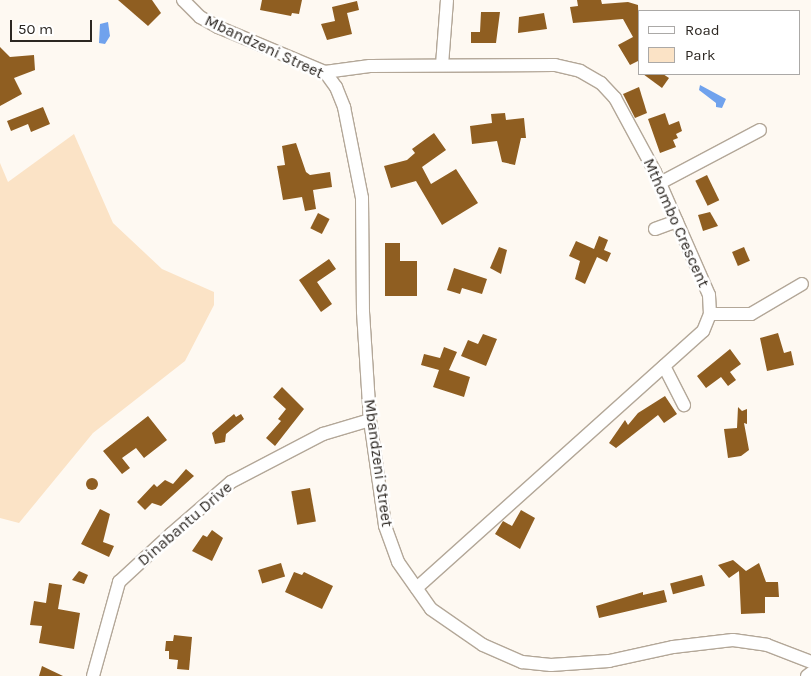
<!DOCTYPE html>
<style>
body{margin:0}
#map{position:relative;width:811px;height:676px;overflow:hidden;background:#fef9f2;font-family:Karla,sans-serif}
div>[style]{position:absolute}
.green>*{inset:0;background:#fbe3c6}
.water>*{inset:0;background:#70a2ed}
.building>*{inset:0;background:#8f5e21;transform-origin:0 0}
.round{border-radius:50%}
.roads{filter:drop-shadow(1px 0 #b3a798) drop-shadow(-1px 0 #b3a798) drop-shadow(0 1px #b3a798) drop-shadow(0 -1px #b3a798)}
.minor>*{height:12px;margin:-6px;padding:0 6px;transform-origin:6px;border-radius:6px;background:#fff}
span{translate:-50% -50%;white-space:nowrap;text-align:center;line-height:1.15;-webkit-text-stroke:5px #fff;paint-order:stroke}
.street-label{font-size:16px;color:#2c2722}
.legend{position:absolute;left:638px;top:10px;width:162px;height:65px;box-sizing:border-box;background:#fff;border:1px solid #aba9a7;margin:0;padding:6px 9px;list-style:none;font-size:15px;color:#2c2722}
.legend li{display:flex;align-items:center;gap:10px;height:25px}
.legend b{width:25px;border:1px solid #aba9a7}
.scale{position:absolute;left:10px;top:20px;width:82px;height:22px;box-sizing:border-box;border:2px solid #2c2722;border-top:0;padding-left:6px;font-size:15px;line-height:18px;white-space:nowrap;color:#2c2722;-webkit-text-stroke:4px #fff;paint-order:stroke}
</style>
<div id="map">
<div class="green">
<i style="clip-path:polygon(74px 134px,113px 223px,162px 269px,214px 292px,214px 305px,185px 361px,93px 433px,19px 523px,0 518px,0 163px,8px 182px)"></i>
</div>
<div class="water">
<i style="clip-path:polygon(108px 22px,110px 36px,105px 44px,99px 43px,100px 24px)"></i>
<i style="clip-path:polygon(700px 85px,726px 99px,722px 108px,716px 107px,716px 103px,699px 90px)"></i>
</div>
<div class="building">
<i style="clip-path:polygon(118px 0,152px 0,161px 13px,148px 26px)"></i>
<i style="clip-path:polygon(262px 0,302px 0,299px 14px,292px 13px,291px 16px,260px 10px)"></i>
<i style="clip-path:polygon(577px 0,601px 0,602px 4px,628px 2px,638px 5px,640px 60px,630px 65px,618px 45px,633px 37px,623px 19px,573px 23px,570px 7px,578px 6px)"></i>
<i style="clip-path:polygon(357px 1px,359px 10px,347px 13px,352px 34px,327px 40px,321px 24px,335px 21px,332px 7px)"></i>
<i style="clip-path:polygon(481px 12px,500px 12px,496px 43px,471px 43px,471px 32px,480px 32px)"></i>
<i style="clip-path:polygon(544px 13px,547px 29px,518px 33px,519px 17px)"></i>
<i style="clip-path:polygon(0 47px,10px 57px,34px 55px,35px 70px,14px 78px,22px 94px,0 106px)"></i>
<i style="clip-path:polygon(643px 74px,663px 74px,669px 78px,662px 88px)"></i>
<i style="clip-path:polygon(639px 87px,647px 113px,635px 118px,623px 94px)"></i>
<i style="clip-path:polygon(43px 107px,50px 124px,31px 132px,28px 124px,11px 131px,7px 121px)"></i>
<i style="clip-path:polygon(505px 113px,506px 120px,524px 118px,526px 138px,521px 138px,515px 165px,502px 162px,497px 141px,472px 144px,470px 126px,492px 123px,491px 114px)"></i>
<i style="clip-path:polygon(665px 113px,669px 125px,679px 121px,682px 131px,676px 134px,678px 138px,673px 140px,676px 147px,660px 153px,648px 119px)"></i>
<i style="clip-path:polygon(434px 133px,446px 150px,422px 167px,431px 184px,456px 169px,478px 203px,442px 225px,416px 181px,391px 188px,384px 166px,407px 160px,415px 153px,412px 149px)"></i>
<i style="clip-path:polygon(296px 143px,306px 172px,310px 175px,330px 172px,332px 187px,313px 190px,316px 209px,305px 211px,302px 197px,283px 200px,277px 166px,285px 165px,282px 146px)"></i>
<i style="left:707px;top:175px;width:28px;height:13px;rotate:64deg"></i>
<i style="clip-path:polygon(710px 212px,718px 226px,703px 231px,698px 215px)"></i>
<i style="left:318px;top:213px;width:13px;height:17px;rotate:27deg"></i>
<i style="clip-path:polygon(599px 236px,608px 240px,604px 250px,611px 253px,607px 262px,597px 257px,585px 284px,575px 279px,580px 261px,569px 256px,576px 241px,594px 249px)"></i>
<i style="clip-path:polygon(385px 243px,400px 243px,400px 261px,417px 261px,417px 296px,385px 296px)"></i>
<i style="clip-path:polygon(499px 247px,507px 250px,501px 274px,490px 268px)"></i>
<i style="left:744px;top:247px;width:15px;height:13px;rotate:67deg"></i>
<i style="clip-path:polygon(329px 259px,336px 269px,317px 282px,332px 304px,321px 312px,299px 280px)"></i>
<i style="clip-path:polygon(454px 268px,487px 279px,482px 294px,462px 288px,460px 294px,447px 290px)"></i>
<i style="clip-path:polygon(778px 333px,784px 353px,791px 351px,794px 365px,767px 371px,760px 338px)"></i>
<i style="clip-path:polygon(483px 334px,497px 339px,486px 366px,461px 356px,468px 340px,478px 344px)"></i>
<i style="clip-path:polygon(444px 347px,457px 352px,449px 370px,470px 377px,464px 397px,433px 387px,439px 370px,421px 365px,424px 354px,440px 358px)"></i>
<i style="clip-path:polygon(730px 349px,741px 364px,730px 372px,736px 380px,728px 386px,721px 377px,706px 388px,697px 376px)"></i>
<i style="clip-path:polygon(282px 387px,304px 409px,275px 446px,266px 438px,281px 421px,278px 419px,286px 409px,273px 397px)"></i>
<i style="clip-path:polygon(665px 396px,677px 414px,664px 423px,658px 415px,616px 448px,609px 443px,625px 420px,628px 425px,638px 413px)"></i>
<i style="clip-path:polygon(738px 407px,742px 411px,747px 409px,747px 424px,744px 423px,749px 450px,741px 456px,728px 458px,724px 429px,737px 428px)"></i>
<i style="clip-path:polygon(234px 414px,236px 417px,241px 414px,244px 419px,226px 434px,225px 442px,215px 444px,212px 433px)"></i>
<i style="clip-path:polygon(148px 416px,167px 440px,144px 458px,136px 448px,122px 458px,130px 468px,122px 474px,103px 451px)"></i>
<i style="clip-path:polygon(186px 469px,194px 476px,161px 506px,152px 503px,145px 510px,137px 502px,154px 484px,157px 487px,165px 480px,173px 484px)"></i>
<i class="round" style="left:86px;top:478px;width:12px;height:12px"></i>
<i style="left:310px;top:488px;width:34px;height:19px;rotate:80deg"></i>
<i style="clip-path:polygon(100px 509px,110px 514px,103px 542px,114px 546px,109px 557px,81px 544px)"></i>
<i style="clip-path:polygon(521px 510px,535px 518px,520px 549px,495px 534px,503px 521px,512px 526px)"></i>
<i style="clip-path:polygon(212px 530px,223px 538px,212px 561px,192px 551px,203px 535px,207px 537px)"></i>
<i style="clip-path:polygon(733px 560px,746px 571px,759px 563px,766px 582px,778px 582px,779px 597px,765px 597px,765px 613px,741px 614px,739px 571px,729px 578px,718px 565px)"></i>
<i style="left:281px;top:563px;width:14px;height:24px;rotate:73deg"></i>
<i style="clip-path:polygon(79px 571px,88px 575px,84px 584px,72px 580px)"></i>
<i style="clip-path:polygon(294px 572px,302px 575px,304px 572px,333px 586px,322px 609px,285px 592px)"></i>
<i style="left:702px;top:575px;width:11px;height:33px;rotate:75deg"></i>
<i style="clip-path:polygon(49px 583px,62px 585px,58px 609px,80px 613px,74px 649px,39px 643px,42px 626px,30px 625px,34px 601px,46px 603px)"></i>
<i style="clip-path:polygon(664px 590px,667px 602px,599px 618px,596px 606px,643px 592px,643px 595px)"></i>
<i style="clip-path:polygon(174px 635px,192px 637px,189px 670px,177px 669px,178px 660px,169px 659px,169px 651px,165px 651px,166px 641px,173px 641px)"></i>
<i style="clip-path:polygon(42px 666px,63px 676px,39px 676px)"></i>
</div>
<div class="roads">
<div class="minor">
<i style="left:183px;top:0;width:24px;rotate:45deg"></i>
<i style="left:200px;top:17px;width:21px;rotate:29deg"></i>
<i style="left:218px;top:27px;width:116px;rotate:22.8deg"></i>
<i style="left:325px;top:72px;width:19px;rotate:54deg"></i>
<i style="left:336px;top:87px;width:22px;rotate:68deg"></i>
<i style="left:344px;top:107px;width:93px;rotate:78.8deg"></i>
<i style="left:362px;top:198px;width:114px;rotate:89.5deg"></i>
<i style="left:363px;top:312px;width:108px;rotate:86.3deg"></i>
<i style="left:370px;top:420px;width:107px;rotate:81.9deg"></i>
<i style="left:385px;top:526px;width:38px;rotate:70deg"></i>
<i style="left:398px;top:562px;width:57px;rotate:54.9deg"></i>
<i style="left:431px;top:609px;width:63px;rotate:34.7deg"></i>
<i style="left:483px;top:645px;width:43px;rotate:23.6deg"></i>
<i style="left:522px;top:662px;width:29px;rotate:6deg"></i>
<i style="left:551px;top:665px;width:58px;rotate:-3.9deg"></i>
<i style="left:609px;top:661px;width:66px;rotate:-12.3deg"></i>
<i style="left:673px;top:647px;width:60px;rotate:-6.7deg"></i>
<i style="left:733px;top:640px;width:34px;rotate:8deg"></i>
<i style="left:767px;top:645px;width:47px;rotate:21.1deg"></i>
<i style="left:442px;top:65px;width:65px;rotate:-85.6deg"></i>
<i style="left:325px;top:72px;width:45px;rotate:-7.6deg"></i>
<i style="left:370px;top:66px;width:185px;rotate:-0.3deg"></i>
<i style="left:555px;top:65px;width:26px;rotate:13deg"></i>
<i style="left:580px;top:71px;width:24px;rotate:30deg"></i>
<i style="left:601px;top:83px;width:21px;rotate:47deg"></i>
<i style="left:615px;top:98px;width:84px;rotate:61.6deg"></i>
<i style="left:655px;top:172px;width:134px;rotate:66.3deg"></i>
<i style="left:709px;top:295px;width:19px;rotate:87deg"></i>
<i style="left:710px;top:314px;width:18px;rotate:112deg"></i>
<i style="left:703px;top:331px;width:385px;rotate:138.1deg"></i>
<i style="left:660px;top:183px;width:113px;rotate:-27.9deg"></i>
<i style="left:655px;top:229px;width:23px;rotate:-20deg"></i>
<i style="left:710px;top:314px;width:41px"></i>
<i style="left:751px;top:314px;width:59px;rotate:-30.5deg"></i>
<i style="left:664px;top:366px;width:44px;rotate:62.9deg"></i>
<i style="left:93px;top:676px;width:98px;rotate:-74.5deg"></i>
<i style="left:119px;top:582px;width:71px;rotate:-42.7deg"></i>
<i style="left:171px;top:534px;width:79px;rotate:-40.9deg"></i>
<i style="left:231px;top:482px;width:104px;rotate:-27.6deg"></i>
<i style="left:323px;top:434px;width:49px;rotate:-16.6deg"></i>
<i style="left:807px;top:676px;width:5px;rotate:-37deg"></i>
</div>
</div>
<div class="street-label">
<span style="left:264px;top:47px;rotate:25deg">Mbandzeni Street</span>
<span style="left:676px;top:223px;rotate:66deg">Mthombo Crescent</span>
<span style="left:378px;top:463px;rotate:82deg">Mbandzeni Street</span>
<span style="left:185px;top:524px;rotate:-41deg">Dinabantu Drive</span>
</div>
<ul class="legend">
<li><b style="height:6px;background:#fff"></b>Road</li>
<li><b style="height:14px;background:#fbe3c6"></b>Park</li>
</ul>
<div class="scale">50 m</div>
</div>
